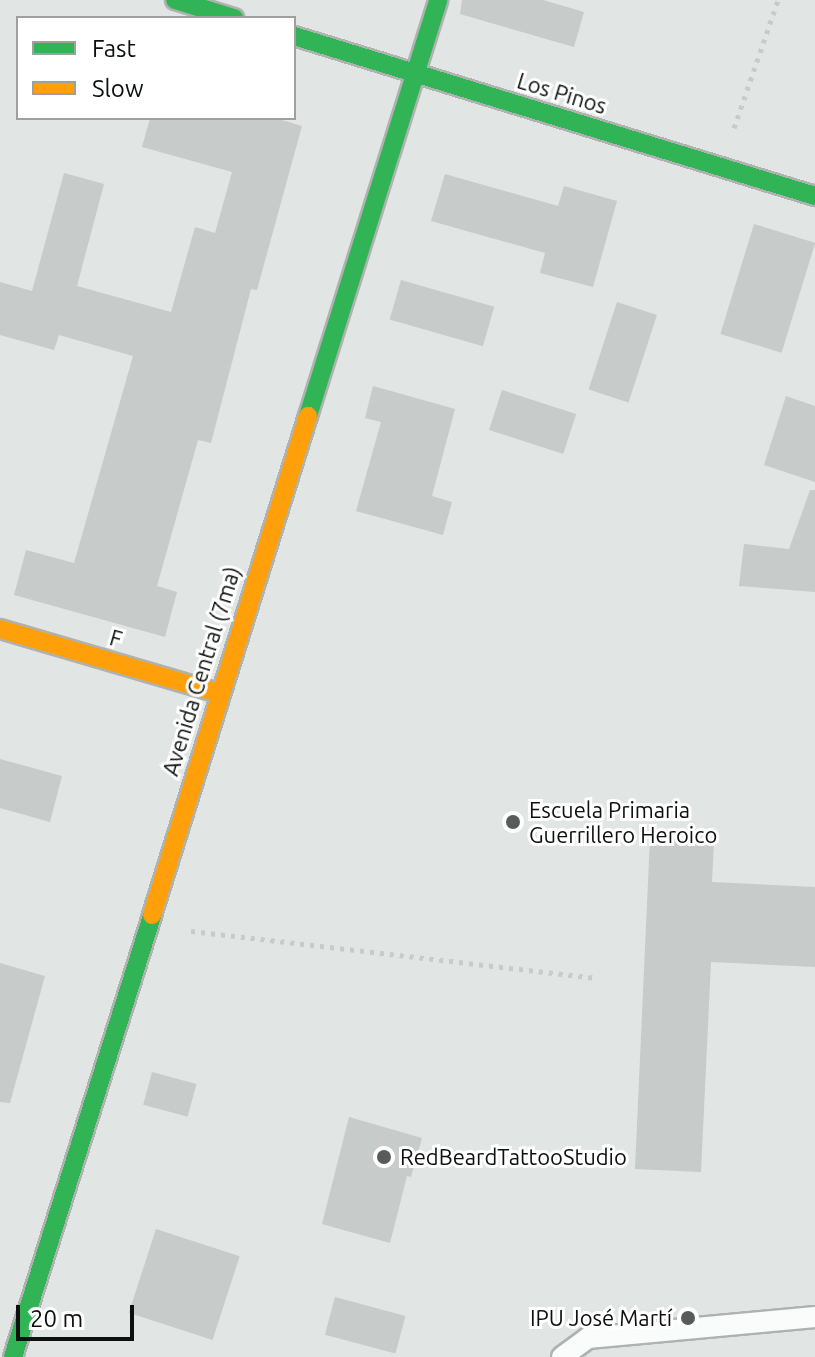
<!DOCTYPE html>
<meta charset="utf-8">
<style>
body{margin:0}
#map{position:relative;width:815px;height:1357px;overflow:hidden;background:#e1e5e3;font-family:Ubuntu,sans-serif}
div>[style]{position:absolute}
.building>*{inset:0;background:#c7cbc9;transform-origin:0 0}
.path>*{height:5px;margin-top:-2.5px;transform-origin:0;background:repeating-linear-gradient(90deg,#c9caca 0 4px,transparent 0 10px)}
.roads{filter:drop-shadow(2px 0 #aeb2b0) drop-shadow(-2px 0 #aeb2b0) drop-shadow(0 2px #aeb2b0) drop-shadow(0 -2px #aeb2b0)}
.lane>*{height:20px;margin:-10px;padding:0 10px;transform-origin:10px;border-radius:10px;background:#fafbfb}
.fast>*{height:18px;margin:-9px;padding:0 9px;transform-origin:9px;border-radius:9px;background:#30b455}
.slow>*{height:18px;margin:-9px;padding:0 9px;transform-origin:9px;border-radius:9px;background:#ff9f0a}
.dots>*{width:22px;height:22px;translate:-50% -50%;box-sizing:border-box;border:4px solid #fff;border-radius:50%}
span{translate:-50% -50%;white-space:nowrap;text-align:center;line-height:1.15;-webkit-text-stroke:6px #fff;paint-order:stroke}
.street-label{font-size:22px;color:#0d100f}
.poi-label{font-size:22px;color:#0d100f}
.left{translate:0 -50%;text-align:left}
.right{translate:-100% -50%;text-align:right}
.legend{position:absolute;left:16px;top:16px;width:280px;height:104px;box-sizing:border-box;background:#fff;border:2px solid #9e9f9f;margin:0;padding:10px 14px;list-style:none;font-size:24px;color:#0d100f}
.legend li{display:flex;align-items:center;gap:16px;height:40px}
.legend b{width:40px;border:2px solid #9e9f9f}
.scale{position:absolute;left:16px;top:1305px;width:118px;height:36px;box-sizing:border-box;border:4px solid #0d100f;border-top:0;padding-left:10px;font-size:24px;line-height:28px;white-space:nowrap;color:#0d100f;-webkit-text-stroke:6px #fff;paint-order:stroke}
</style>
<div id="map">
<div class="building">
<i style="clip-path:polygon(462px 0,543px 0,584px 12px,574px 47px,460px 14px)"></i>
<i style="clip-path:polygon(150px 118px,275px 118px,302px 126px,257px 290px,251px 289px,211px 443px,198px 440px,157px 586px,177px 592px,165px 637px,14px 595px,26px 550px,74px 563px,133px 356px,59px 335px,54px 350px,0 335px,0 282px,32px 291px,64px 173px,104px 184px,77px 286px,171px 312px,195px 227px,215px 233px,232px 172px,142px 147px)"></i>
<i style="clip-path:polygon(445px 174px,558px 206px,564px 186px,617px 201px,593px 287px,540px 273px,545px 253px,431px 221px)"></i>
<i style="left:754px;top:224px;width:64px;height:115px;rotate:17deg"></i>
<i style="left:401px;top:280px;width:97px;height:41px;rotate:16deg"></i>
<i style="left:617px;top:302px;width:42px;height:92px;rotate:18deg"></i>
<i style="clip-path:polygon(373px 386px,455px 409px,432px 496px,452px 502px,443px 535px,356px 511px,381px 422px,365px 418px)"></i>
<i style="left:502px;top:390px;width:78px;height:42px;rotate:18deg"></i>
<i style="clip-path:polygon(786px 396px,815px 406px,815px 482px,764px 465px)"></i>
<i style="clip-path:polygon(810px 490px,815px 490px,815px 592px,739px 586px,744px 544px,789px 549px)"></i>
<i style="clip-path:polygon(0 759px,62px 776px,50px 822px,0 808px)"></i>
<i style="clip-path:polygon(650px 838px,714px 841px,712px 882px,815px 887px,815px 967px,711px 962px,701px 1172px,635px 1169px)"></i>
<i style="clip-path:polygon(0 963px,45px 976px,10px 1103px,0 1102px)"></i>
<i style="left:152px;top:1072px;width:46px;height:34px;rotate:15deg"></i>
<i style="clip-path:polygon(349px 1117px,422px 1138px,411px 1177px,407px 1176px,390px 1243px,322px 1224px)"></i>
<i style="left:156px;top:1229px;width:88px;height:88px;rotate:18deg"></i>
<i style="left:335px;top:1297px;width:73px;height:39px;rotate:15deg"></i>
</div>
<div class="path">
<i style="left:734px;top:128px;width:135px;rotate:-71deg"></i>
<i style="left:191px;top:931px;width:408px;rotate:6.6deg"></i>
</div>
<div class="roads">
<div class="lane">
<i style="left:562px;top:1357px;width:32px;rotate:-36deg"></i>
<i style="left:588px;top:1338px;width:228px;rotate:-5.3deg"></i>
</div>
<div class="fast">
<i style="left:175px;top:0;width:62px;rotate:17deg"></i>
<i style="left:294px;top:36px;width:545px;rotate:17.07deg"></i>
<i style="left:308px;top:416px;width:436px;rotate:-72.6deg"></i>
<i style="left:13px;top:1357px;width:463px;rotate:-72.5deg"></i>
</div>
<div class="slow">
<i style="left:0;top:629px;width:228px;rotate:16.3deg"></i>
<i style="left:152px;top:915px;width:523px;rotate:-72.64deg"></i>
</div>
</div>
<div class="dots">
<i style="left:513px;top:822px;background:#575b59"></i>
<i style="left:384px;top:1157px;background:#575b59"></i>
<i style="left:688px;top:1318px;background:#575b59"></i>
</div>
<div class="street-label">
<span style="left:562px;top:93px;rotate:17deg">Los Pinos</span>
<span style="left:116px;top:638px;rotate:16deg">F</span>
<span style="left:201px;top:671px;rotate:-73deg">Avenida Central (7ma)</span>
</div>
<div class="poi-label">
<span class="left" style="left:529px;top:822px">Escuela Primaria<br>Guerrillero Heroico</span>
<span class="left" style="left:400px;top:1157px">RedBeardTattooStudio</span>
<span class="right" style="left:672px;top:1318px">IPU José Martí</span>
</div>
<ul class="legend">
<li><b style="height:10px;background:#30b455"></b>Fast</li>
<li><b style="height:10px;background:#ff9f0a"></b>Slow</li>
</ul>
<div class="scale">20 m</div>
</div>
